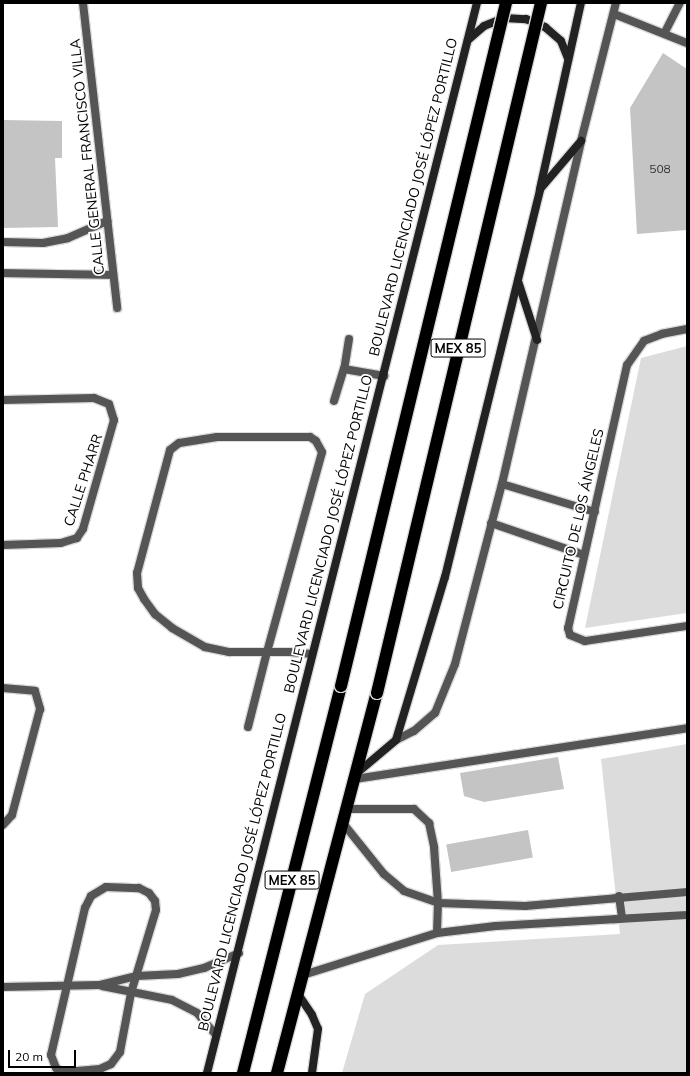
<!DOCTYPE html>
<meta charset="utf-8">
<style>
body{margin:0}
#map{position:relative;width:690px;height:1076px;overflow:hidden;background:#fff;font-family:Mulish,sans-serif}
div>[style]{position:absolute}
.green>*{inset:0;background:#dcdcdc}
.building>*{inset:0;background:#c4c4c4;transform-origin:0 0}
.roads{filter:drop-shadow(1px 0 #dbdbdb) drop-shadow(-1px 0 #dbdbdb) drop-shadow(0 1px #dbdbdb) drop-shadow(0 -1px #dbdbdb)}
.lane>*{height:8px;margin:-4px;padding:0 4px;transform-origin:4px;border-radius:4px;background:#555}
.street>*{height:8px;margin:-4px;padding:0 4px;transform-origin:4px;border-radius:4px;background:#555}
.secondary>*{height:8px;margin:-4px;padding:0 4px;transform-origin:4px;border-radius:4px;background:#222}
.highway>*{height:12px;margin:-6px;padding:0 6px;transform-origin:6px;border-radius:6px;background:#000}
.bridges{filter:drop-shadow(1px 0 #dbdbdb) drop-shadow(-1px 0 #dbdbdb) drop-shadow(0 1px #dbdbdb) drop-shadow(0 -1px #dbdbdb)}
.highway-bridge>*{height:12px;margin:-6px;padding:0 6px;transform-origin:6px;border-radius:6px;background:#000}
span{translate:-50% -50%;white-space:nowrap;text-align:center;line-height:1.15;-webkit-text-stroke:3.5px #fff;paint-order:stroke}
.number-label{font-size:12px;color:#313131}
.number-label span{-webkit-text-stroke-width:0}
.shield-label span{padding:1px 3px;background:#fff;border:1px solid;border-radius:3px;-webkit-text-stroke-width:0}
.shield-label{font-size:13px;color:#000;font-weight:700}
.street-label{font-size:14px;color:#000}
.frame{position:absolute;inset:0;border:4px solid #000;pointer-events:none}
.scale{position:absolute;left:8px;top:1050px;width:68px;height:18px;box-sizing:border-box;border:2px solid #000;border-top:0;padding-left:5px;font-size:12px;line-height:14px;white-space:nowrap;color:#000;-webkit-text-stroke:3px #fff;paint-order:stroke}
</style>
<div id="map">
<div class="green">
<i style="clip-path:polygon(687px 346px,687px 613px,585px 628px,641px 358px)"></i>
<i style="clip-path:polygon(687px 744px,687px 1073px,342px 1073px,365px 994px,438px 945px,620px 934px,601px 759px)"></i>
</div>
<div class="building">
<i style="clip-path:polygon(663px 53px,687px 69px,687px 230px,637px 234px,630px 108px)"></i>
<i style="clip-path:polygon(3px 120px,62px 121px,62px 158px,55px 158px,58px 227px,3px 228px)"></i>
<i style="clip-path:polygon(558px 757px,564px 789px,484px 802px,464px 796px,460px 773px)"></i>
<i style="left:528px;top:830px;width:28px;height:83px;rotate:80deg"></i>
</div>
<div class="roads">
<div class="lane">
<i style="left:614px;top:14px;width:79px;rotate:21.7deg"></i>
<i style="left:665px;top:32px;width:33px;rotate:-63deg"></i>
<i style="left:3px;top:242px;width:40px;rotate:1.4deg"></i>
<i style="left:43px;top:243px;width:25px;rotate:-11deg"></i>
<i style="left:68px;top:238px;width:43px;rotate:-23.6deg"></i>
<i style="left:349px;top:339px;width:30px;rotate:99deg"></i>
<i style="left:344px;top:369px;width:41px;rotate:9.9deg"></i>
<i style="left:334px;top:401px;width:34px;rotate:-73deg"></i>
<i style="left:248px;top:727px;width:77px;rotate:-75.8deg"></i>
<i style="left:267px;top:652px;width:207px;rotate:-74.6deg"></i>
<i style="left:322px;top:452px;width:13px;rotate:-119deg"></i>
<i style="left:316px;top:441px;width:7px;rotate:-146deg"></i>
<i style="left:310px;top:437px;width:93px;rotate:180deg"></i>
<i style="left:217px;top:437px;width:38px;rotate:171deg"></i>
<i style="left:179px;top:443px;width:11px;rotate:142deg"></i>
<i style="left:170px;top:450px;width:127px;rotate:105deg"></i>
<i style="left:137px;top:573px;width:15px;rotate:86deg"></i>
<i style="left:138px;top:588px;width:13px;rotate:61deg"></i>
<i style="left:144px;top:599px;width:19px;rotate:54deg"></i>
<i style="left:155px;top:614px;width:22px;rotate:39deg"></i>
<i style="left:172px;top:628px;width:38px;rotate:30deg"></i>
<i style="left:205px;top:647px;width:25px;rotate:12deg"></i>
<i style="left:229px;top:652px;width:61px"></i>
<i style="left:290px;top:652px;width:22px;rotate:5deg"></i>
<i style="left:355px;top:779px;width:336px;rotate:-8.7deg"></i>
<i style="left:346px;top:809px;width:68px"></i>
<i style="left:414px;top:809px;width:21px;rotate:43deg"></i>
<i style="left:429px;top:823px;width:25px;rotate:78deg"></i>
<i style="left:434px;top:847px;width:56px;rotate:85.9deg"></i>
<i style="left:438px;top:903px;width:30px;rotate:92deg"></i>
<i style="left:342px;top:822px;width:67px;rotate:51.1deg"></i>
<i style="left:384px;top:874px;width:26px;rotate:40deg"></i>
<i style="left:404px;top:891px;width:36px;rotate:19deg"></i>
<i style="left:438px;top:903px;width:87px;rotate:2deg"></i>
<i style="left:525px;top:906px;width:163px;rotate:-4.9deg"></i>
<i style="left:106px;top:887px;width:33px;rotate:2deg"></i>
<i style="left:139px;top:888px;width:11px;rotate:27deg"></i>
<i style="left:149px;top:893px;width:10px;rotate:53deg"></i>
<i style="left:155px;top:901px;width:9px;rotate:84deg"></i>
<i style="left:156px;top:910px;width:87px;rotate:106.8deg"></i>
<i style="left:131px;top:993px;width:60px;rotate:100.6deg"></i>
<i style="left:120px;top:1052px;width:15px;rotate:127deg"></i>
<i style="left:111px;top:1064px;width:12px;rotate:156deg"></i>
<i style="left:100px;top:1069px;width:38px;rotate:175deg"></i>
<i style="left:62px;top:1072px;width:7px;rotate:-146deg"></i>
<i style="left:56px;top:1068px;width:14px;rotate:-111deg"></i>
<i style="left:51px;top:1055px;width:151px;rotate:-77deg"></i>
<i style="left:85px;top:908px;width:13px;rotate:-63deg"></i>
<i style="left:91px;top:896px;width:17px;rotate:-31deg"></i>
<i style="left:619px;top:896px;width:22px;rotate:82deg"></i>
<i style="left:303px;top:975px;width:140px;rotate:-17.4deg"></i>
<i style="left:437px;top:933px;width:59px;rotate:-6.8deg"></i>
<i style="left:496px;top:926px;width:191px;rotate:-3.3deg"></i>
</div>
<div class="street">
<i style="left:83px;top:3px;width:307px;rotate:83.6deg"></i>
<i style="left:3px;top:273px;width:110px;rotate:1deg"></i>
<i style="left:687px;top:329px;width:25px;rotate:169deg"></i>
<i style="left:662px;top:334px;width:19px;rotate:159deg"></i>
<i style="left:644px;top:341px;width:29px;rotate:125deg"></i>
<i style="left:627px;top:365px;width:270px;rotate:102.6deg"></i>
<i style="left:568px;top:628px;width:7px;rotate:74deg"></i>
<i style="left:570px;top:635px;width:16px;rotate:22deg"></i>
<i style="left:585px;top:641px;width:103px;rotate:-8.4deg"></i>
<i style="left:3px;top:400px;width:91px;rotate:-1.3deg"></i>
<i style="left:94px;top:398px;width:16px;rotate:22deg"></i>
<i style="left:109px;top:404px;width:17px;rotate:73deg"></i>
<i style="left:114px;top:420px;width:113px;rotate:105.9deg"></i>
<i style="left:83px;top:529px;width:11px;rotate:124deg"></i>
<i style="left:77px;top:538px;width:17px;rotate:163deg"></i>
<i style="left:61px;top:543px;width:58px;rotate:178deg"></i>
<i style="left:502px;top:484px;width:97px;rotate:16.8deg"></i>
<i style="left:491px;top:523px;width:98px;rotate:19deg"></i>
<i style="left:3px;top:688px;width:32px;rotate:5deg"></i>
<i style="left:35px;top:691px;width:19px;rotate:74deg"></i>
<i style="left:40px;top:709px;width:110px;rotate:104.8deg"></i>
<i style="left:12px;top:815px;width:13px;rotate:132deg"></i>
<i style="left:396px;top:740px;width:20px;rotate:-27deg"></i>
<i style="left:414px;top:731px;width:28px;rotate:-41deg"></i>
<i style="left:435px;top:713px;width:53px;rotate:-67.8deg"></i>
<i style="left:455px;top:664px;width:186px;rotate:-75.4deg"></i>
<i style="left:502px;top:484px;width:352px;rotate:-77deg"></i>
<i style="left:581px;top:141px;width:142px;rotate:-75.8deg"></i>
<i style="left:102px;top:986px;width:71px;rotate:11.3deg"></i>
<i style="left:172px;top:1000px;width:28px;rotate:27deg"></i>
<i style="left:197px;top:1013px;width:29px;rotate:49deg"></i>
<i style="left:3px;top:987px;width:97px;rotate:-1.2deg"></i>
<i style="left:100px;top:985px;width:38px;rotate:-14deg"></i>
<i style="left:137px;top:976px;width:41px;rotate:-2.8deg"></i>
<i style="left:178px;top:974px;width:27px;rotate:-13deg"></i>
<i style="left:204px;top:968px;width:38px;rotate:-23deg"></i>
</div>
<div class="secondary">
<i style="left:468px;top:40px;width:21px;rotate:-41deg"></i>
<i style="left:484px;top:26px;width:22px;rotate:-22deg"></i>
<i style="left:504px;top:18px;width:22px;rotate:3deg"></i>
<i style="left:526px;top:19px;width:21px;rotate:23deg"></i>
<i style="left:545px;top:27px;width:21px;rotate:41deg"></i>
<i style="left:561px;top:41px;width:18px;rotate:68deg"></i>
<i style="left:541px;top:188px;width:62px;rotate:-49.6deg"></i>
<i style="left:518px;top:281px;width:62px;rotate:72.1deg"></i>
<i style="left:357px;top:773px;width:51px;rotate:-40.2deg"></i>
<i style="left:396px;top:740px;width:170px;rotate:-73.3deg"></i>
<i style="left:445px;top:577px;width:399px;rotate:-76.2deg"></i>
<i style="left:540px;top:189px;width:190px;rotate:-77.6deg"></i>
<i style="left:298px;top:994px;width:25px;rotate:56deg"></i>
<i style="left:312px;top:1015px;width:15px;rotate:67deg"></i>
<i style="left:318px;top:1029px;width:44px;rotate:97.8deg"></i>
<i style="left:207px;top:1073px;width:1104px;rotate:-75.84deg"></i>
</div>
<div class="highway">
<i style="left:243px;top:1073px;width:399px;rotate:-75.8deg"></i>
<i style="left:277px;top:1073px;width:393px;rotate:-75.3deg"></i>
</div>
</div>
<div class="bridges">
<div class="highway-bridge">
<i style="left:341px;top:686px;width:703px;rotate:-76.42deg"></i>
<i style="left:377px;top:693px;width:709px;rotate:-76.63deg"></i>
</div>
</div>
<div class="number-label">
<span style="left:660px;top:169px">508</span>
</div>
<div class="shield-label">
<span style="left:458px;top:348px">MEX 85</span>
<span style="left:292px;top:880px">MEX 85</span>
</div>
<div class="street-label">
<span style="left:87px;top:157px;rotate:-96deg">CALLE GENERAL FRANCISCO VILLA</span>
<span style="left:413px;top:197px;rotate:-76deg">BOULEVARD LICENCIADO JOSÉ LÓPEZ PORTILLO</span>
<span style="left:83px;top:480px;rotate:-72deg">CALLE PHARR</span>
<span style="left:578px;top:519px;rotate:-77deg">CIRCUITO DE LOS ÁNGELES</span>
<span style="left:328px;top:534px;rotate:-76deg">BOULEVARD LICENCIADO JOSÉ LÓPEZ PORTILLO</span>
<span style="left:242px;top:872px;rotate:-76deg">BOULEVARD LICENCIADO JOSÉ LÓPEZ PORTILLO</span>
</div>
<div class="frame"></div>
<div class="scale">20 m</div>
</div>
